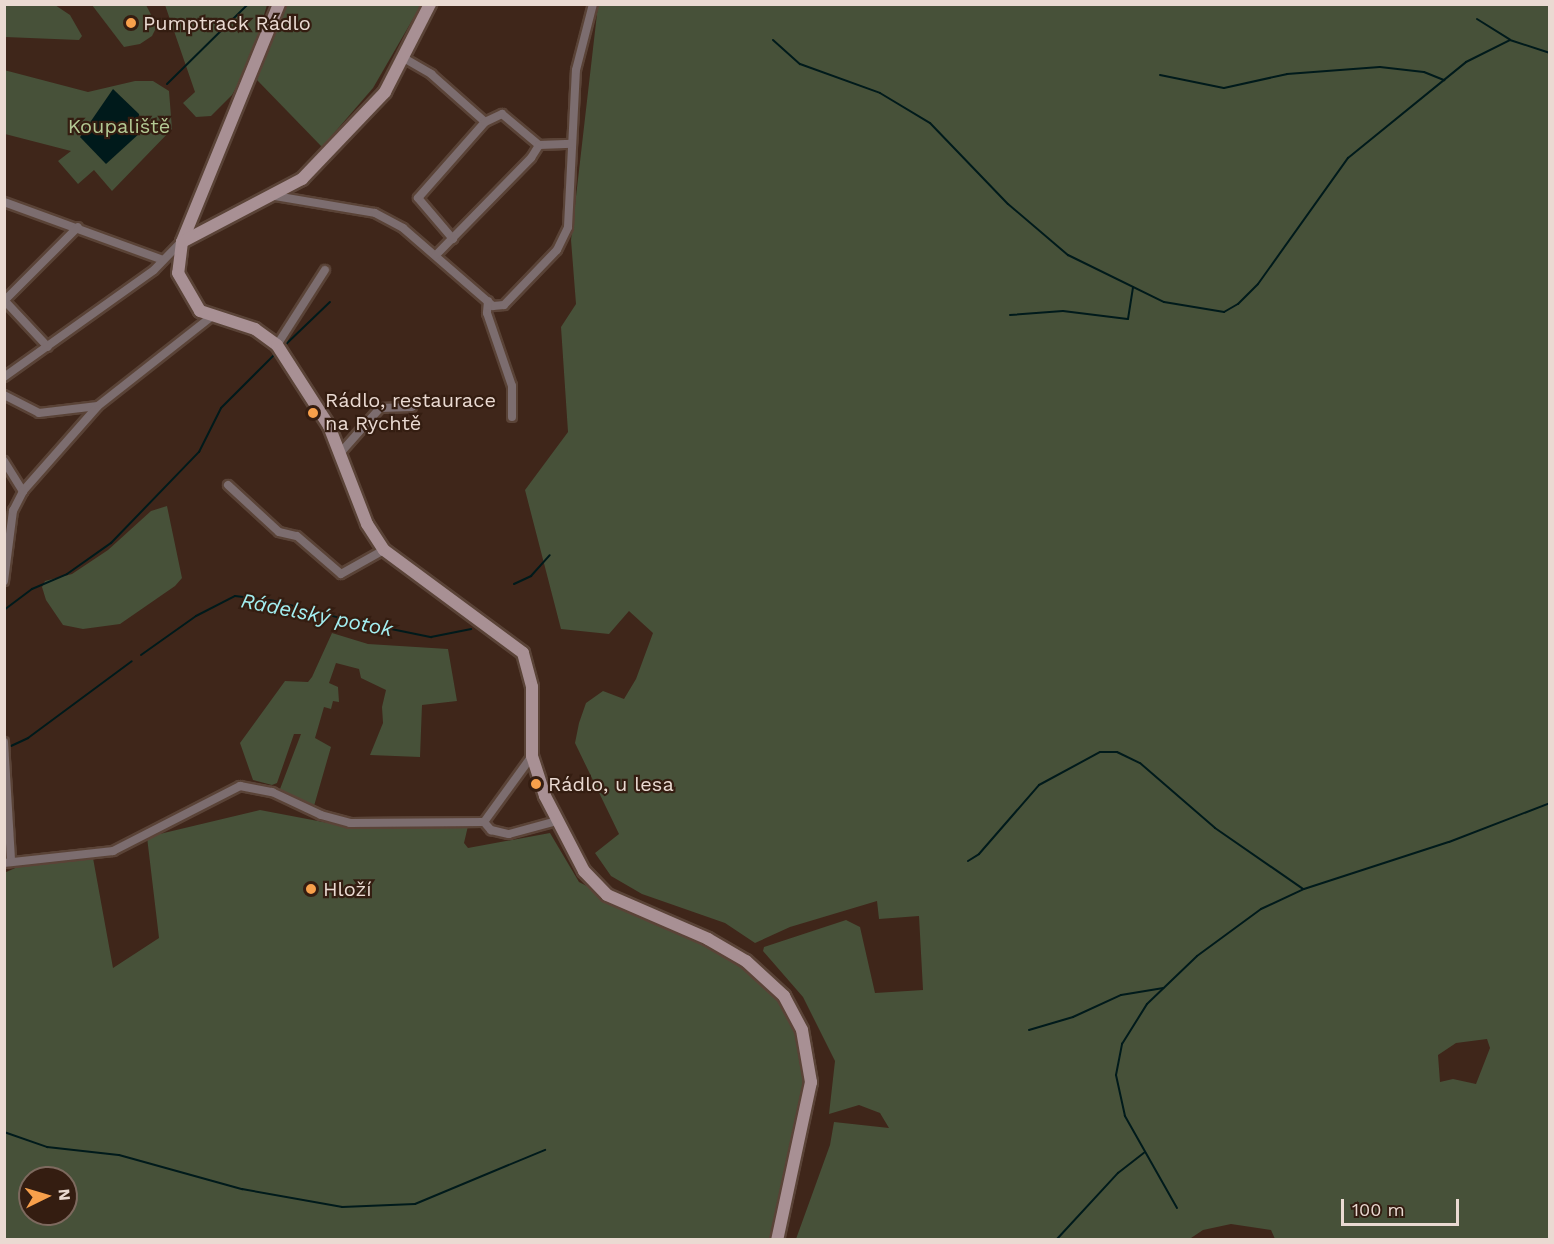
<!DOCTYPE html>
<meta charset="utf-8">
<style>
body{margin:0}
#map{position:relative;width:1554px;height:1244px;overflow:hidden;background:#3f261a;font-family:"Work Sans",sans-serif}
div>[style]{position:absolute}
.green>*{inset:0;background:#475139}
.water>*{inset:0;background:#001a1b}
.stream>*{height:2px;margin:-1px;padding:0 1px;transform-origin:1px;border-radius:1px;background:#001a1b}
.roads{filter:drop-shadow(2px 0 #5a4337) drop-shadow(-2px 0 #5a4337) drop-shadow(0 2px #5a4337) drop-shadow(0 -2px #5a4337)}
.street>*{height:8px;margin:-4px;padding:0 4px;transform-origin:4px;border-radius:4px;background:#7c6d6f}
.secondary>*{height:12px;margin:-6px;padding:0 6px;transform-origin:6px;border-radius:6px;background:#a89094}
.dots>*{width:16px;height:16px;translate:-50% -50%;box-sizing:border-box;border:3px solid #341d11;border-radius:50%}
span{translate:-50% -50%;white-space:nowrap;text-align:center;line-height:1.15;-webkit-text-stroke:4.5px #341d11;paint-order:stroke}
.poi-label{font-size:20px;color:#eadad2}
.left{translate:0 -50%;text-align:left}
.park-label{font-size:20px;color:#b3c994}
.water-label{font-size:21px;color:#a3eff1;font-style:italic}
.frame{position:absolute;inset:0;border:6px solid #eadad2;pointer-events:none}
.north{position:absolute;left:18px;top:1166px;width:60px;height:60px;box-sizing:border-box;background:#341d11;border:2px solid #7d695e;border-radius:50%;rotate:85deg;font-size:16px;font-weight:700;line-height:24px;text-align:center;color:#eadad2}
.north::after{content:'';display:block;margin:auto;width:21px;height:27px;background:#f8a04b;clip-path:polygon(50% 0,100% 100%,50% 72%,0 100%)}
.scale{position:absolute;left:1341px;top:1199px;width:118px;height:27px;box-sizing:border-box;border:3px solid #eadad2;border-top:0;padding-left:8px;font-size:18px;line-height:21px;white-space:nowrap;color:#eadad2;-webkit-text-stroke:4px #341d11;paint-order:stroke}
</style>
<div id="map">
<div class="green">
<i style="clip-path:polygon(5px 4px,55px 5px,70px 15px,82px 36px,79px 40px,5px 37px)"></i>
<i style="clip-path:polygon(92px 5px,146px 5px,157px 26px,152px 36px,140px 44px,124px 47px)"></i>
<i style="clip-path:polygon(165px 5px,267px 5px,249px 65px,232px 95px,211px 116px,196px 117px,183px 103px,195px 92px)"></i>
<i style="clip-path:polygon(282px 5px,421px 5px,373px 88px,322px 147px,257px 80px)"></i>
<i style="clip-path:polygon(evenodd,598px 5px,1549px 5px,1549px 1239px,1275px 1239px,1271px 1230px,1231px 1224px,1203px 1230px,1188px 1240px,796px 1239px,830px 1145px,834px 1122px,889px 1128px,880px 1113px,859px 1105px,829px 1114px,835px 1061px,803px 997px,763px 951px,764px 947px,846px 920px,860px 927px,875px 993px,923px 990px,919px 916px,879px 919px,877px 901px,790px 927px,755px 943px,725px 923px,642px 894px,611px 876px,595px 853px,619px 834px,575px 743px,579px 723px,586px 703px,603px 691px,624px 699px,636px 679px,653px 633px,629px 611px,609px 634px,561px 629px,525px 490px,568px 432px,561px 327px,576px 304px,571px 240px,598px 5px,1487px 1039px,1490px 1048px,1476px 1084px,1453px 1079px,1440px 1082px,1438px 1055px,1456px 1043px,1487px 1039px)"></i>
<i style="clip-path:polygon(4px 70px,88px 92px,135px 81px,153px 81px,169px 91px,172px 129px,112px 191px,94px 170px,78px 184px,58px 161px,71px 151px,5px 134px)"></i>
<i style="clip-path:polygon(167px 506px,182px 578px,175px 586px,120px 624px,83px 629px,63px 625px,46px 600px,42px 587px,45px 581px,72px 574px,108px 550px,151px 511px)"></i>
<i style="clip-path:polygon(332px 633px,368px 644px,448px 649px,457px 701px,422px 705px,420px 757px,370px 755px,383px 723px,382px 707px,386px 690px,361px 678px,359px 669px,336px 663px,329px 683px,338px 687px,339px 702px,333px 701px,331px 709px,324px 707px,315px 738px,331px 747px,314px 806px,310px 808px,280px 789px,301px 734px,294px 734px,277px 783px,272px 785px,253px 780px,240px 743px,285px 681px,308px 682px,312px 677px)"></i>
<i style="clip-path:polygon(evenodd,260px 810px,360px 829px,468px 826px,464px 843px,468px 848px,550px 833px,579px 882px,735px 962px,770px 988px,785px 1008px,800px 1042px,807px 1080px,770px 1239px,5px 1240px,4px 873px,22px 865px,93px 858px,113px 968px,159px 938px,147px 837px,260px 810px,30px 1178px,66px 1178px,66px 1214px,30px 1214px,30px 1178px)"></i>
</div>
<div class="water">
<i style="clip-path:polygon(113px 89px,139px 114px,141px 132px,106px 164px,80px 137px)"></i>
</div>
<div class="stream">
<i style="left:1477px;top:19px;width:39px;rotate:32deg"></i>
<i style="left:773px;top:40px;width:36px;rotate:42deg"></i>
<i style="left:800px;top:64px;width:85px;rotate:19.9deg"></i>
<i style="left:880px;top:93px;width:58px;rotate:31deg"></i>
<i style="left:930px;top:123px;width:112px;rotate:46.1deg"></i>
<i style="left:1008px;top:204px;width:79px;rotate:40.4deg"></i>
<i style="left:1068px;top:255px;width:107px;rotate:26.1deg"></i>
<i style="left:1164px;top:302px;width:61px;rotate:9.5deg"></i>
<i style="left:1224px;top:312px;width:16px;rotate:-30deg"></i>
<i style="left:1238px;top:304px;width:28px;rotate:-45deg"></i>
<i style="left:1258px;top:284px;width:155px;rotate:-54.5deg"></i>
<i style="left:1348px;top:158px;width:152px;rotate:-39.1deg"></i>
<i style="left:1466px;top:62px;width:49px;rotate:-26.6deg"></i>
<i style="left:1510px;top:40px;width:42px;rotate:18deg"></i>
<i style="left:1160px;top:75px;width:65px;rotate:11.5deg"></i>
<i style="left:1224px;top:88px;width:65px;rotate:-12.5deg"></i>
<i style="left:1287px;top:74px;width:93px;rotate:-4.3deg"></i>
<i style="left:1380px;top:67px;width:44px;rotate:6.5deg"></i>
<i style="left:1424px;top:72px;width:22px;rotate:22deg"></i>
<i style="left:167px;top:84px;width:114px;rotate:-44.6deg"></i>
<i style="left:1010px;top:315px;width:53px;rotate:-4.3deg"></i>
<i style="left:1063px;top:311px;width:65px;rotate:7deg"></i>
<i style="left:1128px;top:319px;width:32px;rotate:-81deg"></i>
<i style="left:283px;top:347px;width:65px;rotate:-43.8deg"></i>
<i style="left:514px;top:584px;width:19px;rotate:-25deg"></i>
<i style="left:531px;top:576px;width:28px;rotate:-48deg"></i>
<i style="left:4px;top:610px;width:35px;rotate:-37deg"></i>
<i style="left:32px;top:589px;width:38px;rotate:-23deg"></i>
<i style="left:67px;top:574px;width:54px;rotate:-35.2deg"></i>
<i style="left:111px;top:543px;width:127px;rotate:-46deg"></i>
<i style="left:199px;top:452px;width:49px;rotate:-63.4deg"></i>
<i style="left:221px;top:408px;width:78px;rotate:-45deg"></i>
<i style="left:357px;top:622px;width:76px;rotate:11.5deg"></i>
<i style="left:431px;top:637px;width:41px;rotate:-11.3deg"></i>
<i style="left:141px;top:655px;width:67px;rotate:-35.3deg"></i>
<i style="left:196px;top:616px;width:44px;rotate:-27.1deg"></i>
<i style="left:235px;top:596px;width:39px;rotate:7deg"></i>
<i style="left:274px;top:601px;width:76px;rotate:14.4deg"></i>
<i style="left:11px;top:746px;width:19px;rotate:-25deg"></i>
<i style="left:28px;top:738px;width:129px;rotate:-36.5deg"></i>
<i style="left:968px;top:861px;width:13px;rotate:-32deg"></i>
<i style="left:979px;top:854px;width:91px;rotate:-49deg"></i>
<i style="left:1039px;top:785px;width:69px;rotate:-28.4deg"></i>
<i style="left:1100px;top:752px;width:17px"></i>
<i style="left:1117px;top:752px;width:25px;rotate:26deg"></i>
<i style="left:1140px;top:763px;width:99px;rotate:40.9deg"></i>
<i style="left:1215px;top:828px;width:107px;rotate:34.7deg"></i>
<i style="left:1029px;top:1030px;width:46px;rotate:-16.5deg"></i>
<i style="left:1073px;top:1017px;width:53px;rotate:-24.6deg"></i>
<i style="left:1121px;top:995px;width:43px;rotate:-9.5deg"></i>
<i style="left:4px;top:1132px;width:46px;rotate:19.2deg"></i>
<i style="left:47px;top:1147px;width:72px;rotate:6.3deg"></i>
<i style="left:119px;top:1155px;width:128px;rotate:15.5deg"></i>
<i style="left:242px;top:1189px;width:102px;rotate:10.2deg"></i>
<i style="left:342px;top:1207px;width:73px;rotate:-2.4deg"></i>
<i style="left:415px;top:1204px;width:141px;rotate:-22.6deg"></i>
<i style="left:1177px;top:1208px;width:106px;rotate:-119.5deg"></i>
<i style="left:1125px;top:1116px;width:42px;rotate:-102.4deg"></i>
<i style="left:1116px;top:1075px;width:32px;rotate:-79deg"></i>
<i style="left:1122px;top:1044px;width:47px;rotate:-58deg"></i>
<i style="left:1147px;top:1004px;width:69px;rotate:-43.8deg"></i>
<i style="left:1197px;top:956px;width:79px;rotate:-36.3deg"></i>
<i style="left:1261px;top:909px;width:47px;rotate:-24.9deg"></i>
<i style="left:1304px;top:889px;width:152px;rotate:-18deg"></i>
<i style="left:1449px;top:842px;width:108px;rotate:-21.1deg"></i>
<i style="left:1057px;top:1239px;width:90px;rotate:-47.3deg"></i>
<i style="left:1118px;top:1173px;width:33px;rotate:-38deg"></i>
</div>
<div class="roads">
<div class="street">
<i style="left:402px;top:57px;width:34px;rotate:30deg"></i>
<i style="left:431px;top:74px;width:72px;rotate:41.6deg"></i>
<i style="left:275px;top:196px;width:101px;rotate:9.6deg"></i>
<i style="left:375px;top:213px;width:32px;rotate:28deg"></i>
<i style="left:403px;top:228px;width:119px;rotate:40.9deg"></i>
<i style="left:493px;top:306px;width:11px;rotate:-5deg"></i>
<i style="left:504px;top:305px;width:76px;rotate:-46.1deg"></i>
<i style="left:557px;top:250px;width:25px;rotate:-64deg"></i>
<i style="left:568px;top:227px;width:157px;rotate:-87.1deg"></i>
<i style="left:576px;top:70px;width:68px;rotate:-75.6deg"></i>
<i style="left:4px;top:202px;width:169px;rotate:20deg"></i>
<i style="left:453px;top:239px;width:54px;rotate:-130.5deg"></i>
<i style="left:418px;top:198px;width:101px;rotate:-48.6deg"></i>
<i style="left:485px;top:122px;width:19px;rotate:-25deg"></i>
<i style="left:502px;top:114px;width:48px;rotate:40deg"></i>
<i style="left:539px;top:145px;width:33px;rotate:-2deg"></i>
<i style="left:436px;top:255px;width:136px;rotate:-45.6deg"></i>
<i style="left:531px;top:158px;width:15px;rotate:-58deg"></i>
<i style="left:4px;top:300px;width:64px;rotate:46.9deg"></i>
<i style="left:5px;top:300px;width:103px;rotate:-45deg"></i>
<i style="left:488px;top:301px;width:12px;rotate:95deg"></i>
<i style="left:487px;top:313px;width:77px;rotate:71.1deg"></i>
<i style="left:512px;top:386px;width:31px;rotate:90deg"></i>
<i style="left:277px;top:345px;width:89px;rotate:-57.4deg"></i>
<i style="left:4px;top:377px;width:184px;rotate:-35.5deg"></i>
<i style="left:154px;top:270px;width:39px;rotate:-46deg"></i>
<i style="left:4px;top:395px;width:39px;rotate:27deg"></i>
<i style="left:39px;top:413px;width:59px;rotate:-6.8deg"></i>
<i style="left:342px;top:451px;width:57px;rotate:-48.5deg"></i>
<i style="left:380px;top:408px;width:32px;rotate:-2deg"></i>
<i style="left:4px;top:461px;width:36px;rotate:58deg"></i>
<i style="left:228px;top:485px;width:69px;rotate:42.7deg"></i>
<i style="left:279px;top:532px;width:18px;rotate:13deg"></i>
<i style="left:297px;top:536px;width:58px;rotate:40.8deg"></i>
<i style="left:341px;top:574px;width:49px;rotate:-29.2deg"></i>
<i style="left:4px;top:581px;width:71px;rotate:-82.7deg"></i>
<i style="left:13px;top:511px;width:22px;rotate:-63deg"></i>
<i style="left:23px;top:491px;width:113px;rotate:-48.6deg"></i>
<i style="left:98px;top:406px;width:144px;rotate:-38.2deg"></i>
<i style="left:4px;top:742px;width:118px;rotate:86.6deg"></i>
<i style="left:484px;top:822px;width:82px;rotate:-54deg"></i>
<i style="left:4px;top:863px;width:110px;rotate:-6.3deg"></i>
<i style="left:113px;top:851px;width:143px;rotate:-27.1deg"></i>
<i style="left:240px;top:786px;width:33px;rotate:11deg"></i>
<i style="left:272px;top:792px;width:54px;rotate:25.1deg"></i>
<i style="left:321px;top:815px;width:30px;rotate:15deg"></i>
<i style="left:350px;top:823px;width:134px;rotate:-0.4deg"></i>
<i style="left:484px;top:822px;width:11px;rotate:49deg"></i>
<i style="left:491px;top:830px;width:18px;rotate:13deg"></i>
<i style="left:509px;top:834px;width:50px;rotate:-15.2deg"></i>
</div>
<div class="secondary">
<i style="left:279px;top:4px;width:257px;rotate:112.2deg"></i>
<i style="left:182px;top:242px;width:31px;rotate:97deg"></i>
<i style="left:178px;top:273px;width:44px;rotate:59.9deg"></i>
<i style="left:200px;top:311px;width:58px;rotate:18.1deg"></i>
<i style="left:255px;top:329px;width:27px;rotate:36deg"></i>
<i style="left:277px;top:345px;width:96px;rotate:57.3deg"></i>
<i style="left:329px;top:426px;width:105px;rotate:68.8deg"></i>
<i style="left:367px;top:524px;width:31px;rotate:57deg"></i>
<i style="left:384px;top:550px;width:173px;rotate:36.5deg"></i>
<i style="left:523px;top:653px;width:35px;rotate:75deg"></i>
<i style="left:532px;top:687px;width:69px;rotate:90deg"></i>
<i style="left:532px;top:756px;width:42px;rotate:72deg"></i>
<i style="left:545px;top:796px;width:85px;rotate:62.5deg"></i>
<i style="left:584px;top:871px;width:33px;rotate:46deg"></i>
<i style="left:607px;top:895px;width:110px;rotate:23.5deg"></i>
<i style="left:708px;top:939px;width:44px;rotate:30.1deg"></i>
<i style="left:746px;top:961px;width:52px;rotate:42.6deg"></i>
<i style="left:784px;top:996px;width:38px;rotate:62deg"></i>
<i style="left:802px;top:1030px;width:53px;rotate:80.2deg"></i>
<i style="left:811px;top:1082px;width:162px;rotate:102.1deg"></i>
<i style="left:182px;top:242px;width:136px;rotate:-27.7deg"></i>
<i style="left:302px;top:179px;width:120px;rotate:-46.3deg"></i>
<i style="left:385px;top:92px;width:99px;rotate:-62.9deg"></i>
</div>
</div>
<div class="dots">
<i style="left:131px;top:23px;background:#f8a04b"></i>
<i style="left:313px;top:413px;background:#f8a04b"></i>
<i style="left:536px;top:784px;background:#f8a04b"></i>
<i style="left:311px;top:889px;background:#f8a04b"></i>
</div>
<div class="poi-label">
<span class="left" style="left:143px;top:23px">Pumptrack Rádlo</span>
<span class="left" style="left:325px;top:412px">Rádlo, restaurace<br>na Rychtě</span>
<span class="left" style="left:548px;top:784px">Rádlo, u lesa</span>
<span class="left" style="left:323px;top:889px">Hloží</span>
</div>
<div class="park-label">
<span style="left:119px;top:126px">Koupaliště</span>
</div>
<div class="water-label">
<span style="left:317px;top:615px;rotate:11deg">Rádelský potok</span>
</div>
<div class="frame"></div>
<div class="north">N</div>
<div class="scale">100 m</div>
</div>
